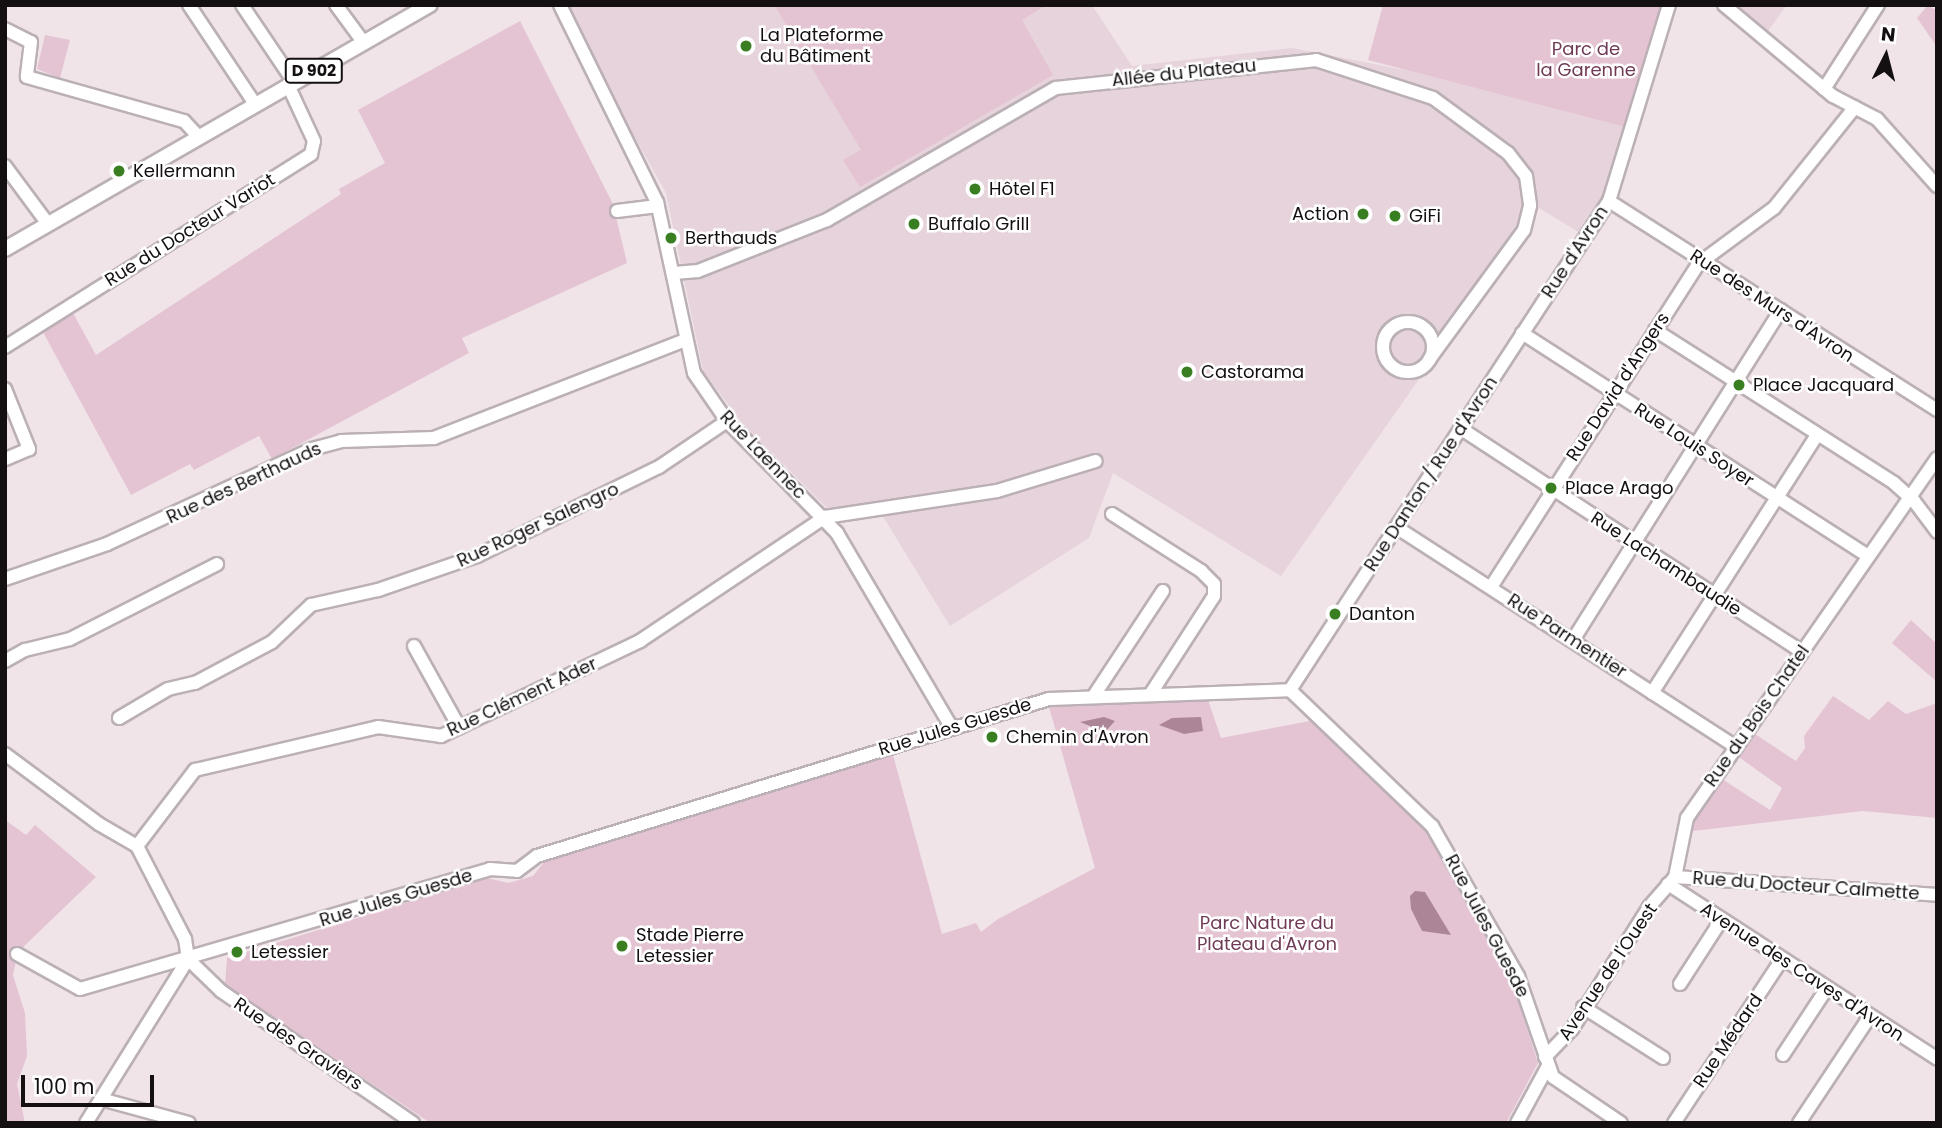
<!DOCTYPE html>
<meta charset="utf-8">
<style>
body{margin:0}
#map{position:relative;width:1942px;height:1128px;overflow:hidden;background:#f0e4e9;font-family:Poppins,sans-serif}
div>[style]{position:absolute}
.built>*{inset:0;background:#e6d3db}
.green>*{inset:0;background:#e4c4d3}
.water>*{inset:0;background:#ac8597}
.roads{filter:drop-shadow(2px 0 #bbb0b5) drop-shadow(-2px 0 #bbb0b5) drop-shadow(0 2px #bbb0b5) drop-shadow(0 -2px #bbb0b5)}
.minor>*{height:12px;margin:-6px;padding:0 6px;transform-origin:6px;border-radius:6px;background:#fff}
.minor>.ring{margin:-6px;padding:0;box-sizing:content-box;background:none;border:12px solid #fff;border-radius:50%}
.major>*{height:14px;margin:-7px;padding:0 7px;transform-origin:7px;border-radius:7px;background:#fff}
.dots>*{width:19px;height:19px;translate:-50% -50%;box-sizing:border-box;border:4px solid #fff;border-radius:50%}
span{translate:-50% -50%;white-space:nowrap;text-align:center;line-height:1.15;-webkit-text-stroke:5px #fff;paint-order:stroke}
.shield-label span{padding:2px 5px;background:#fff;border:2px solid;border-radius:5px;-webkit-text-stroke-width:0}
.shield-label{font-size:16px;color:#141012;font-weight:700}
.poi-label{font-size:18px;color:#141012}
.left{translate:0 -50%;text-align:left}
.right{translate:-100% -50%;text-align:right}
.park-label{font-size:18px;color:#6f3a56}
.street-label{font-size:18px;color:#141012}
.frame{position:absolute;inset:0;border:7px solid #141012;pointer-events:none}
.north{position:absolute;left:1851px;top:21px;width:70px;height:70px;-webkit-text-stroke:5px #fff;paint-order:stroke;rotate:6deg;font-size:19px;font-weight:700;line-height:28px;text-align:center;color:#141012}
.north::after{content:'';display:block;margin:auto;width:24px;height:32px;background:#141012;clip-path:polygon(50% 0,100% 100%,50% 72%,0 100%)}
.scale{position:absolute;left:21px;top:1075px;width:133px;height:32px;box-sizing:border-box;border:4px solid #141012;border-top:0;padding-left:9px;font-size:21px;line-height:24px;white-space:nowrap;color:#141012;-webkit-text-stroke:5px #fff;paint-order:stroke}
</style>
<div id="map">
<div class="built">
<i style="clip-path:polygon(560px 5px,774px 5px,862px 150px,864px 113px,1047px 5px,1092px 5px,1132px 66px,1292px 48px,1410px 71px,1625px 127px,1601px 200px,1580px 233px,1539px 208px,1281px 576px,1113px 473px,1089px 538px,950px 626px,876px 505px,829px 510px,742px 423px,703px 371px,666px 193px)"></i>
<i style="clip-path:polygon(1736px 5px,1787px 5px,1768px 31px)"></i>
</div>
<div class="green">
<i style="clip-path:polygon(774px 5px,1047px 5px,1022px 20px,1053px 75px,860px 187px,843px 160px,861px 150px)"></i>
<i style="clip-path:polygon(1383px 5px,1663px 5px,1625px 127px,1368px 60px)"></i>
<i style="clip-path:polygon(1928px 5px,1937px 11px,1937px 47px,1917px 18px)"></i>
<i style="clip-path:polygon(520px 21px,613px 204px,627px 263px,462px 338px,469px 353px,272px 459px,259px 436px,194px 470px,190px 464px,131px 495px,43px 332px,73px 313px,96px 355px,341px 194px,339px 189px,385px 163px,358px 110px)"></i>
<i style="clip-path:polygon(45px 35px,70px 40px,60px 78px,37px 69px)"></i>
<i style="clip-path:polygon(1911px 620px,1937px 644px,1937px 682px,1892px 643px)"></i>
<i style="clip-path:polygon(1833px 696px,1869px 720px,1888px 701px,1906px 714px,1937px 703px,1937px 818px,1863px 811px,1685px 832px,1722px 779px,1770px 810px,1782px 788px,1736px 755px,1752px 732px,1796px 761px,1805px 748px,1804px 736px)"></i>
<i style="clip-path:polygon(1208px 700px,1221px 738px,1315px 720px,1428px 831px,1511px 978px,1538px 1063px,1506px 1123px,429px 1122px,225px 985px,227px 958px,487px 878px,508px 883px,533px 876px,545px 861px,893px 755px,942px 934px,976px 923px,981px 932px,998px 919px,1095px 868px,1049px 707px)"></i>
<i style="clip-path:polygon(5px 820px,26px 835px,35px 825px,96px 877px,18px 952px,13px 975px,25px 1013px,27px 1056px,17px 1084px,25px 1123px,5px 1123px)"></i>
</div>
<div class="water">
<i style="clip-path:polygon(1104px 717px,1115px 721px,1105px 732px,1080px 722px)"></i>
<i style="clip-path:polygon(1201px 717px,1203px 731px,1184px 734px,1159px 725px,1172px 718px)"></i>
<i style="clip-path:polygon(1415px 891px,1425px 892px,1451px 935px,1422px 931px,1411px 909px,1410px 896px)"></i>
</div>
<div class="roads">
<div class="minor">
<i style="left:189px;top:5px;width:119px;rotate:56.3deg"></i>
<i style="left:242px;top:5px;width:93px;rotate:56deg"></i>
<i style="left:336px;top:5px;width:47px;rotate:53.6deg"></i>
<i style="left:560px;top:5px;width:220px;rotate:63.8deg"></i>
<i style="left:657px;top:202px;width:175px;rotate:77.8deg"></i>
<i style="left:694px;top:373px;width:58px;rotate:55.5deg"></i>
<i style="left:727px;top:421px;width:157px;rotate:45.5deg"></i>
<i style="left:837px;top:533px;width:226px;rotate:59.5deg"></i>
<i style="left:1724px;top:5px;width:142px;rotate:39.9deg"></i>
<i style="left:1833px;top:96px;width:50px;rotate:27.6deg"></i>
<i style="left:1877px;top:119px;width:90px;rotate:48.2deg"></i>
<i style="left:5px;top:29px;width:29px;rotate:27deg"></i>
<i style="left:31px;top:42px;width:35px;rotate:97deg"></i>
<i style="left:27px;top:77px;width:163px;rotate:15.7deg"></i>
<i style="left:184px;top:121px;width:21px;rotate:47deg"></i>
<i style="left:1824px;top:89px;width:100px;rotate:-57.3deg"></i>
<i style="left:5px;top:166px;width:72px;rotate:53.4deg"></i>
<i style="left:1609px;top:201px;width:389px;rotate:32.5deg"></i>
<i style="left:617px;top:211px;width:41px;rotate:-7deg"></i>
<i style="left:674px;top:273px;width:24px;rotate:-5deg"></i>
<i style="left:698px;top:271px;width:139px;rotate:-21.6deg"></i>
<i style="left:827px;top:220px;width:264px;rotate:-30deg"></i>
<i style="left:1056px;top:88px;width:262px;rotate:-6.1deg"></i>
<i style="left:1316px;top:60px;width:123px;rotate:18deg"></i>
<i style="left:1433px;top:98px;width:93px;rotate:36.3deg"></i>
<i style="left:1508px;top:153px;width:29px;rotate:52deg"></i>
<i style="left:1526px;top:176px;width:30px;rotate:82deg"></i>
<i style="left:1530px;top:206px;width:25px;rotate:104deg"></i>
<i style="left:1524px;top:230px;width:161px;rotate:126.2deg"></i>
<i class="ring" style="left:1383px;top:322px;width:38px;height:38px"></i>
<i style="left:1655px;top:330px;width:284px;rotate:32.6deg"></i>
<i style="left:1894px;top:483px;width:27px;rotate:42deg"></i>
<i style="left:1914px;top:501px;width:39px;rotate:53deg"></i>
<i style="left:1522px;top:333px;width:410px;rotate:32.8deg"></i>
<i style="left:5px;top:347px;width:362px;rotate:-32.2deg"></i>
<i style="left:311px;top:154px;width:13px;rotate:-77deg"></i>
<i style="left:314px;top:141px;width:62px;rotate:-114.9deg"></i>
<i style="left:5px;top:389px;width:65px;rotate:68.2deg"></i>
<i style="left:29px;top:449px;width:26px;rotate:157deg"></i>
<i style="left:1460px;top:428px;width:409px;rotate:33.2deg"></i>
<i style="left:1112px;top:514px;width:106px;rotate:32.6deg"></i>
<i style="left:1201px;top:571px;width:18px;rotate:45deg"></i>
<i style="left:1214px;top:584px;width:12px;rotate:90deg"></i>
<i style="left:1214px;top:596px;width:118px;rotate:122.9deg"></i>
<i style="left:1396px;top:527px;width:405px;rotate:32.9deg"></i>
<i style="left:5px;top:579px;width:108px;rotate:-18.9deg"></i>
<i style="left:107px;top:544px;width:226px;rotate:-24.9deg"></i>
<i style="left:312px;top:449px;width:30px;rotate:-15deg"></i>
<i style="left:341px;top:441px;width:93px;rotate:-1.8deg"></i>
<i style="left:434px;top:438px;width:269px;rotate:-21.3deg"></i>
<i style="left:1491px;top:587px;width:384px;rotate:-57.3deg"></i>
<i style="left:1698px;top:264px;width:94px;rotate:-36.4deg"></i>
<i style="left:1774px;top:208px;width:129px;rotate:-51.3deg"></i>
<i style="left:1573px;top:640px;width:390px;rotate:-57.8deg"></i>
<i style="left:414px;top:646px;width:93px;rotate:60.9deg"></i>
<i style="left:5px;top:661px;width:23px;rotate:-29deg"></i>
<i style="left:25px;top:650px;width:46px;rotate:-13.7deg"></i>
<i style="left:70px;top:639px;width:165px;rotate:-27deg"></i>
<i style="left:1290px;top:690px;width:584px;rotate:-56.88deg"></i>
<i style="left:1609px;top:201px;width:205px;rotate:-73deg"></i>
<i style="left:1652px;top:693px;width:306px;rotate:-57.4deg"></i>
<i style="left:1093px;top:697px;width:127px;rotate:-56.6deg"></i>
<i style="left:119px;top:718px;width:57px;rotate:-30.6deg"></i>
<i style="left:168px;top:689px;width:28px;rotate:-13deg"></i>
<i style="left:195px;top:683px;width:87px;rotate:-28deg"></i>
<i style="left:272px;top:642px;width:54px;rotate:-43.5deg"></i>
<i style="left:311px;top:605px;width:69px;rotate:-12.6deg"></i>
<i style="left:378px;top:590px;width:105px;rotate:-19deg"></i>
<i style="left:477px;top:556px;width:203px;rotate:-26.1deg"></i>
<i style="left:659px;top:467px;width:82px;rotate:-34.1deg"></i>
<i style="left:5px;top:754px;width:117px;rotate:36.7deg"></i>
<i style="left:99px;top:824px;width:44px;rotate:30.1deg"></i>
<i style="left:137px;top:846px;width:105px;rotate:62.7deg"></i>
<i style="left:185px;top:939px;width:20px;rotate:81deg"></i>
<i style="left:137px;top:846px;width:96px;rotate:-52.7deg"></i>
<i style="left:195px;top:770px;width:188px;rotate:-13.2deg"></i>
<i style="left:378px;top:727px;width:64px;rotate:8.1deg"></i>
<i style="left:441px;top:736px;width:221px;rotate:-25.5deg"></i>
<i style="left:640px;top:641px;width:223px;rotate:-33.8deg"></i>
<i style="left:825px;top:517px;width:174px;rotate:-8.6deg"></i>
<i style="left:997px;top:491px;width:103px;rotate:-16.9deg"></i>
<i style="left:1675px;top:877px;width:263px;rotate:3.9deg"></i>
<i style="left:1668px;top:884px;width:321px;rotate:33deg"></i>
<i style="left:17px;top:954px;width:72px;rotate:29.1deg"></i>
<i style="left:80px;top:989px;width:427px;rotate:-16.3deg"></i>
<i style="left:490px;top:869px;width:27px;rotate:4deg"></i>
<i style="left:517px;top:871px;width:25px;rotate:-37deg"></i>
<i style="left:537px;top:856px;width:536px;rotate:-17.05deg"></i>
<i style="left:1049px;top:699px;width:241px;rotate:-2.1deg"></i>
<i style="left:1290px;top:690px;width:197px;rotate:43.8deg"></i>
<i style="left:1432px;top:826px;width:173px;rotate:60.2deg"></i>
<i style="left:1518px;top:976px;width:107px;rotate:70.9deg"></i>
<i style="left:1553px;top:1077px;width:82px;rotate:34.1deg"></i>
<i style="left:188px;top:959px;width:46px;rotate:44.1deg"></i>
<i style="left:221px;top:991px;width:233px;rotate:34.5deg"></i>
<i style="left:1680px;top:984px;width:77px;rotate:-57.1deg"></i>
<i style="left:1583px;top:1007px;width:95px;rotate:32.5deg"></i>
<i style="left:1783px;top:1055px;width:80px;rotate:-56.7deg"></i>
<i style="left:1545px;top:1057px;width:39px;rotate:-46deg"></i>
<i style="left:1572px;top:1029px;width:144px;rotate:-57.7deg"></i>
<i style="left:1649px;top:907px;width:40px;rotate:-49deg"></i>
<i style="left:1675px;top:877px;width:60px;rotate:-78.5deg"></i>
<i style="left:1687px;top:818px;width:438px;rotate:-55.2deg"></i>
<i style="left:101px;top:1099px;width:91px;rotate:15.3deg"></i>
<i style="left:86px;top:1123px;width:193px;rotate:-58.1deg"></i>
<i style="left:1517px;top:1123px;width:65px;rotate:-61.5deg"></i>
<i style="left:1674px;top:1123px;width:196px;rotate:-56.6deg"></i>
<i style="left:1799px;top:1123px;width:128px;rotate:-56.4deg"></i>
</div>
<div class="major">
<i style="left:5px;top:249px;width:490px;rotate:-29.9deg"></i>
</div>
</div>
<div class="dots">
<i style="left:746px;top:46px;background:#397f22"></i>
<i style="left:119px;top:171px;background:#397f22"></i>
<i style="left:975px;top:189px;background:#397f22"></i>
<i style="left:1363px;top:214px;background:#397f22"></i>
<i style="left:1395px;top:216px;background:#397f22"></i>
<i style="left:914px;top:224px;background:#397f22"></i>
<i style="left:671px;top:238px;background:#397f22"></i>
<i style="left:1187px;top:372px;background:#397f22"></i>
<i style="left:1739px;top:385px;background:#397f22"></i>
<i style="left:1551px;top:488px;background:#397f22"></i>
<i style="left:1335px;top:614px;background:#397f22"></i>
<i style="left:992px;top:737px;background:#397f22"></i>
<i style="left:622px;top:946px;background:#397f22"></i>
<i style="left:237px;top:952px;background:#397f22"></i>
</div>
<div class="shield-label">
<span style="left:314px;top:71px">D 902</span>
</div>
<div class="poi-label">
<span class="left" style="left:760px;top:46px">La Plateforme<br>du Bâtiment</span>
<span class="left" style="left:133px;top:171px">Kellermann</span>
<span class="left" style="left:989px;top:189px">Hôtel F1</span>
<span class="right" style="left:1349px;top:214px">Action</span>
<span class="left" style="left:1409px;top:216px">GiFi</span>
<span class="left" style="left:928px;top:224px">Buffalo Grill</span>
<span class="left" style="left:685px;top:238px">Berthauds</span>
<span class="left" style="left:1201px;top:372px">Castorama</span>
<span class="left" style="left:1753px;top:385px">Place Jacquard</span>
<span class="left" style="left:1565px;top:488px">Place Arago</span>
<span class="left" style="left:1349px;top:614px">Danton</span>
<span class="left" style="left:1006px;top:737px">Chemin d'Avron</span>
<span class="left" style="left:636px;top:946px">Stade Pierre<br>Letessier</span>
<span class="left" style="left:251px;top:952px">Letessier</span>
</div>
<div class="park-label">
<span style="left:1586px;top:60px">Parc de<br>la Garenne</span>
<span style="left:1267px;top:934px">Parc Nature du<br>Plateau d'Avron</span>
</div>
<div class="street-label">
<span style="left:1184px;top:73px;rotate:-6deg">Allée du Plateau</span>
<span style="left:190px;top:230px;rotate:-32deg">Rue du Docteur Variot</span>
<span style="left:1575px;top:252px;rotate:-57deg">Rue d'Avron</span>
<span style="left:1772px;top:306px;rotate:33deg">Rue des Murs d'Avron</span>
<span style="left:1618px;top:387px;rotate:-57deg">Rue David d'Angers</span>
<span style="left:1694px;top:445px;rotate:33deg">Rue Louis Soyer</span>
<span style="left:763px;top:455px;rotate:46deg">Rue Laennec</span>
<span style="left:1431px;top:474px;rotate:-57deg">Rue Danton / Rue d'Avron</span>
<span style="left:244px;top:483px;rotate:-25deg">Rue des Berthauds</span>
<span style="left:538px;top:525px;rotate:-25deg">Rue Roger Salengro</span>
<span style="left:1666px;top:564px;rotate:33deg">Rue Lachambaudie</span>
<span style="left:1567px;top:636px;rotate:33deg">Rue Parmentier</span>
<span style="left:522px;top:697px;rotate:-25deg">Rue Clément Ader</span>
<span style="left:1757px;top:716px;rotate:-55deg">Rue du Bois Chatel</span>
<span style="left:955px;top:727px;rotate:-17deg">Rue Jules Guesde</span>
<span style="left:1806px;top:886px;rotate:4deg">Rue du Docteur Calmette</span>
<span style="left:396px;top:898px;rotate:-17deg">Rue Jules Guesde</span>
<span style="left:1487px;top:926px;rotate:62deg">Rue Jules Guesde</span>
<span style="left:1608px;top:972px;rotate:-56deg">Avenue de l'Ouest</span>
<span style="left:1802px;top:972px;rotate:33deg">Avenue des Caves d'Avron</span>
<span style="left:1728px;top:1041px;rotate:-56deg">Rue Médard</span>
<span style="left:298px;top:1044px;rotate:34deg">Rue des Graviers</span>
</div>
<div class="frame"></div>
<div class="north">N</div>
<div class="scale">100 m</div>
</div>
